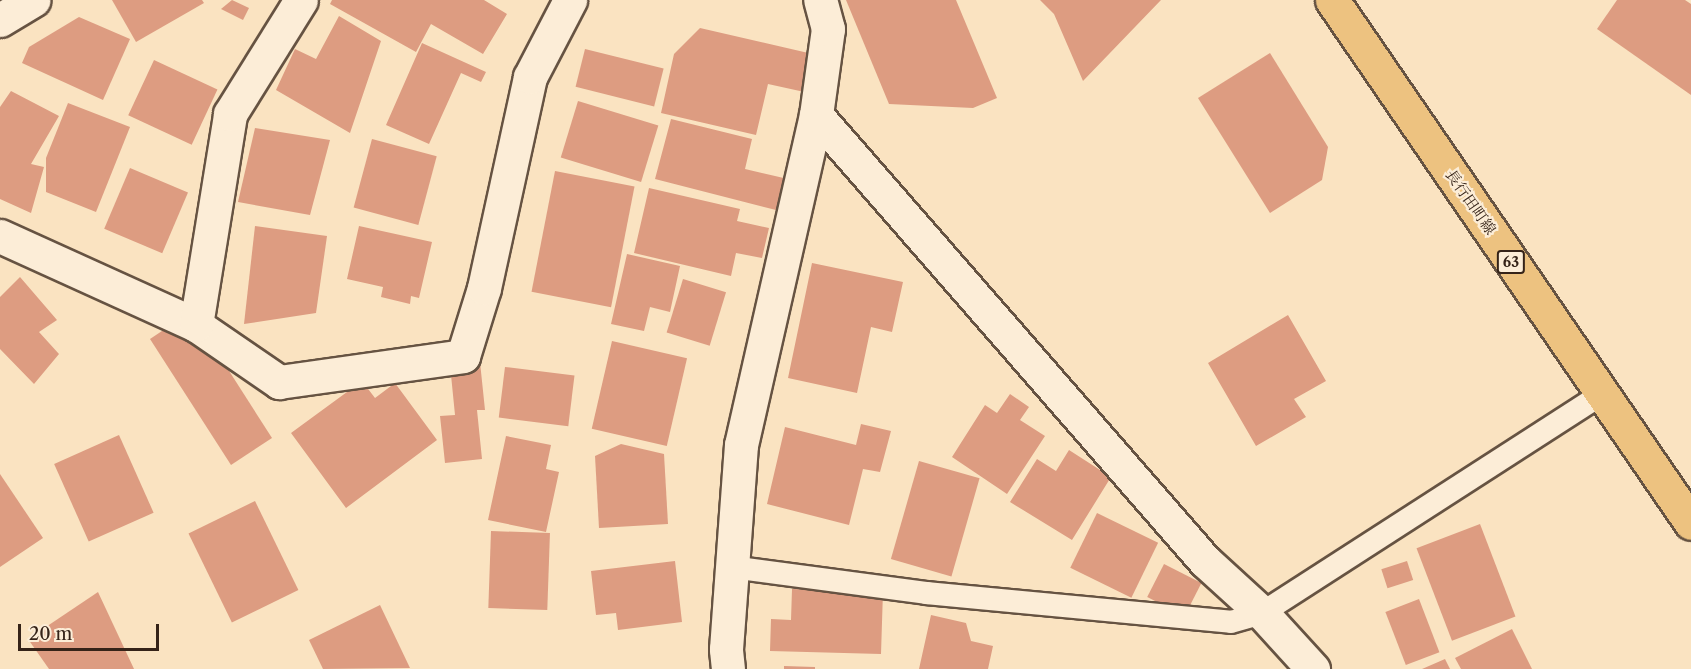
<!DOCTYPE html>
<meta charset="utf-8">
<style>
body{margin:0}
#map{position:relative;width:1691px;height:669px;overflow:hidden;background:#fae3c1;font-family:"Libre Caslon Text","Noto Serif JP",serif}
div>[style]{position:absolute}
.building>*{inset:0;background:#dd9c81;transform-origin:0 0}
.roads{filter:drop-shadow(2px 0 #665342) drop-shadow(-2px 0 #665342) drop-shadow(0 2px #665342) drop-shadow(0 -2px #665342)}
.lane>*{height:22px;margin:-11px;padding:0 11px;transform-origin:11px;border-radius:11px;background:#fcedd7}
.street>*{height:33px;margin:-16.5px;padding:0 16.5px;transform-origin:16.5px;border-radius:16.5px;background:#fcedd7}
.primary>*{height:33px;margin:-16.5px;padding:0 16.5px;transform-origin:16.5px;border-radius:16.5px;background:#edc280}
span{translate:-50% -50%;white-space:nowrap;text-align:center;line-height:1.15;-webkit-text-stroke:4.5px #fcedd7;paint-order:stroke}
.shield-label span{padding:2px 4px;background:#fcedd7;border:2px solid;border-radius:4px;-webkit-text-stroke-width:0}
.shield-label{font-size:14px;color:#352318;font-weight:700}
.street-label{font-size:15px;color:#352318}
.scale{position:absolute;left:18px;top:624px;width:141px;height:27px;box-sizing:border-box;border:3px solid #352318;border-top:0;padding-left:8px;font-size:18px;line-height:21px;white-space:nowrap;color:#352318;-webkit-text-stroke:4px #fcedd7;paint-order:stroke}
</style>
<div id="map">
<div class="building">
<i style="clip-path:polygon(112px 0,202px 0,204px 3px,136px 42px)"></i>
<i style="clip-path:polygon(232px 0,249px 8px,243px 20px,221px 9px)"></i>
<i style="clip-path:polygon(332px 0,484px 0,507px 14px,483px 54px,431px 24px,416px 52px,330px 4px)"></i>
<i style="clip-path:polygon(846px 0,956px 0,997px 98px,973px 108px,889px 104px)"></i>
<i style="clip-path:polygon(1040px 0,1161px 0,1083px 81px,1054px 14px)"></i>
<i style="clip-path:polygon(1617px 0,1685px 0,1691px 4px,1691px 95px,1597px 29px)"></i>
<i style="clip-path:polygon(339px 16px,381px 41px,350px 133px,276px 90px,295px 49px,316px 59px)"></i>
<i style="clip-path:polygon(79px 17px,130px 39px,103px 100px,22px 63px,29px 47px)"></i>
<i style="clip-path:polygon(700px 28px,817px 55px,809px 93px,768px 84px,756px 135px,661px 113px,674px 54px)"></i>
<i style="clip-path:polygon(422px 43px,486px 72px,481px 82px,461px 73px,429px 144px,386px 125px)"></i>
<i style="left:585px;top:49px;width:81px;height:39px;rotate:14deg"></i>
<i style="clip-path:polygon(1270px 53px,1328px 147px,1322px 180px,1270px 213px,1198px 98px)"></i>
<i style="left:154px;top:60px;width:70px;height:61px;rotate:25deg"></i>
<i style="clip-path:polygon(11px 91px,59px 116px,31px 164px,44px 167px,31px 213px,0 199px,0 107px)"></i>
<i style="left:578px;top:101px;width:84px;height:59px;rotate:17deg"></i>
<i style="clip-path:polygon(68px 103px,130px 127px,96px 212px,46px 192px,46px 158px)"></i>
<i style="clip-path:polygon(671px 119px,752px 139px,745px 169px,788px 179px,780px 211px,655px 179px)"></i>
<i style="clip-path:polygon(255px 128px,330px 140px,310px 215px,238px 202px)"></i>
<i style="left:372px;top:139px;width:67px;height:71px;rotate:15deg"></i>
<i style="left:130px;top:168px;width:63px;height:66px;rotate:23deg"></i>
<i style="left:555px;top:171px;width:81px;height:123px;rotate:11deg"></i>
<i style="clip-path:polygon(649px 188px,740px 209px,737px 221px,769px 228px,762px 258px,736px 253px,731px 276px,634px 253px)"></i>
<i style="clip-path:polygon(255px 226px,327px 236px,316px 313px,244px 324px)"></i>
<i style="clip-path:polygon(359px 226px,432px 242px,419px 298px,411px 296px,410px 304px,381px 297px,383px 287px,347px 279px)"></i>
<i style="clip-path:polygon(627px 254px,680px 266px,670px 312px,650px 307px,644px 331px,611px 324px)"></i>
<i style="clip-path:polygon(812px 263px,903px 282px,892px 332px,871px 327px,857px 393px,788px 378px)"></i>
<i style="clip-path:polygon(20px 277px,57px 320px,39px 332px,59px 354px,34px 384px,0 349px,0 297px)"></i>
<i style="left:683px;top:279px;width:45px;height:56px;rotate:17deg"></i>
<i style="clip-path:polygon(1288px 315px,1326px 381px,1294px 399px,1306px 417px,1256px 446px,1208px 363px)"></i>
<i style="clip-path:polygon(171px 325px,215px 349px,272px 438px,231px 465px,150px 339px)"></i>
<i style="left:612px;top:341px;width:77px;height:90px;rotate:13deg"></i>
<i style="clip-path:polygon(480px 362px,485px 410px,477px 410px,482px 459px,445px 463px,440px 416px,455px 415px,450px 365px)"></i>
<i style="left:505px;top:367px;width:70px;height:51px;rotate:7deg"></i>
<i style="clip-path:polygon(362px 381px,375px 398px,395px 383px,437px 440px,346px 508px,291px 433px)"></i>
<i style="clip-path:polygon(1010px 394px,1029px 407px,1020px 420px,1045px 436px,1007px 494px,952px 457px,985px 405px,997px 413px)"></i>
<i style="clip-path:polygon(861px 424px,891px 431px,880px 472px,863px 469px,849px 525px,767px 504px,785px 427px,856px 445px)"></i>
<i style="left:119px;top:435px;width:85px;height:71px;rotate:66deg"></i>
<i style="clip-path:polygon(506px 436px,551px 445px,546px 469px,559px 472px,546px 532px,488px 520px)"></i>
<i style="clip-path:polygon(621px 444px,664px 454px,668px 524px,599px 528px,595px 456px)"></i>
<i style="clip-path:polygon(1069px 450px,1111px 477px,1072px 540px,1010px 502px,1037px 459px,1056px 471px)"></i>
<i style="left:919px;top:461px;width:63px;height:102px;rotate:16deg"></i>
<i style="clip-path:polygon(0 474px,43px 538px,0 567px)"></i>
<i style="left:255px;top:501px;width:99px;height:74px;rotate:64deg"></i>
<i style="left:1097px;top:513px;width:68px;height:61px;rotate:26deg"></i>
<i style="left:1480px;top:524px;width:99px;height:68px;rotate:69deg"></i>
<i style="left:491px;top:531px;width:59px;height:77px;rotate:2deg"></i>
<i style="clip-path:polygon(675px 561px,682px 622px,618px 630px,616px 613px,596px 615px,591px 571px)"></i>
<i style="left:1407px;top:561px;width:20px;height:27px;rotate:72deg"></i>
<i style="left:1164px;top:564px;width:42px;height:37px;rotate:27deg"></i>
<i style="clip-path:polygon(792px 589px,883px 591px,881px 654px,770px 651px,771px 619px,791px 620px)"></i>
<i style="clip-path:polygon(98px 592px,134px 669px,49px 669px,28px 639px)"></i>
<i style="left:1419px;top:599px;width:57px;height:36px;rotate:69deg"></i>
<i style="clip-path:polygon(380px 605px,410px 668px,323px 669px,309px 640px)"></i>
<i style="clip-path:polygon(931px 615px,966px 623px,971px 641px,993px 646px,988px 669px,919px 669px)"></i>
<i style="clip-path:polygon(1512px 629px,1532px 669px,1461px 669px,1455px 658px)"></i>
<i style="clip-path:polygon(1445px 659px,1450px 669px,1422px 669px)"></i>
<i style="clip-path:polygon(784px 666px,815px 667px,815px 669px,784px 669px)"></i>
</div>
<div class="roads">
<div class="lane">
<i style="left:732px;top:567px;width:196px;rotate:7.6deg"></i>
<i style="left:926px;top:593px;width:306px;rotate:5.4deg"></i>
<i style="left:1231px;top:622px;width:32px;rotate:-16deg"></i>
<i style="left:1262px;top:613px;width:404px;rotate:-32.8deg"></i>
</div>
<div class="street">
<i style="left:0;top:20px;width:39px;rotate:-31deg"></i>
<i style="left:816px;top:115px;width:592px;rotate:48.91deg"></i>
<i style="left:1205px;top:561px;width:77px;rotate:42.4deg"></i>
<i style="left:1262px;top:613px;width:76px;rotate:47.7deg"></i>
<i style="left:0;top:236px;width:215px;rotate:24.4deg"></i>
<i style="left:196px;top:325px;width:101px;rotate:34.5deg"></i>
<i style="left:279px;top:382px;width:186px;rotate:-8deg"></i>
<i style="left:463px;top:356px;width:71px;rotate:-72.8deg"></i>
<i style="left:484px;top:288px;width:216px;rotate:-77.7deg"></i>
<i style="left:530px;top:77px;width:87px;rotate:-62.5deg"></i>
<i style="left:196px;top:325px;width:214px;rotate:-80.8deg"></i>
<i style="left:230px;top:114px;width:134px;rotate:-58.1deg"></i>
<i style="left:728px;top:669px;width:20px;rotate:-96deg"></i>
<i style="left:726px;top:649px;width:205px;rotate:-85.8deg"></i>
<i style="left:741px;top:445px;width:338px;rotate:-77.2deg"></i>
<i style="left:816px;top:115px;width:87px;rotate:-82.1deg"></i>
<i style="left:828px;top:29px;width:30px;rotate:-105deg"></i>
</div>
<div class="primary">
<i style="left:1332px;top:0;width:634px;rotate:55.53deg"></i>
</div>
</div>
<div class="shield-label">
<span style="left:1511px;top:262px">63</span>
</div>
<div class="street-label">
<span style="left:1471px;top:202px;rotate:55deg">長行田町線</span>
</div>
<div class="scale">20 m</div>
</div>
